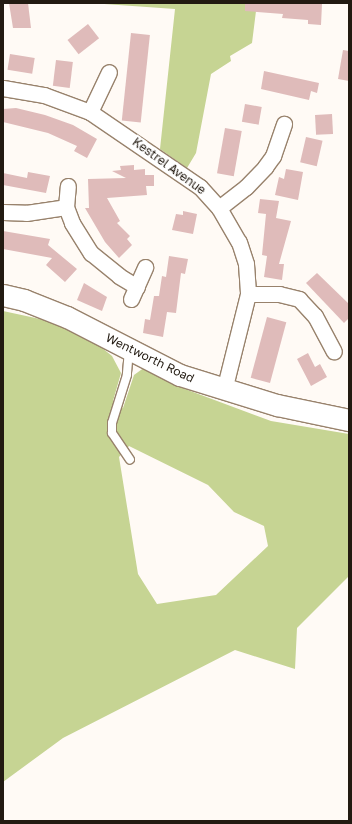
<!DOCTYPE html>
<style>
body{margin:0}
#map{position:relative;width:352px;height:824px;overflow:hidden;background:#fffaf5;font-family:"Golos Text",sans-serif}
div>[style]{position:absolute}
.green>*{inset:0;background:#c6d493}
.building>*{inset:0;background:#dfbbba;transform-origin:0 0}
.roads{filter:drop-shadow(1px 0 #98826c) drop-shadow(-1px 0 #98826c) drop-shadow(0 1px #98826c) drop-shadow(0 -1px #98826c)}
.lane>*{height:8px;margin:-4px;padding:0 4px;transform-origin:4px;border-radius:4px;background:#fff}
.street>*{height:15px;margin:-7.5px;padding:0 7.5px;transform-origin:7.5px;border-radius:7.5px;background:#fff}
.secondary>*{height:21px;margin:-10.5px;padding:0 10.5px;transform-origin:10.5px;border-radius:10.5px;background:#fff}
span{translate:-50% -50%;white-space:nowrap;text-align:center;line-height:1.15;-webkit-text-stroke:4px #fff;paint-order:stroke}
.street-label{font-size:12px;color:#221a11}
.frame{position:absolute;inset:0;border:4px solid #221a11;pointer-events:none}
</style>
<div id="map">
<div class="green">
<i style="clip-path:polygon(90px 3px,257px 3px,252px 43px,230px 56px,231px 61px,211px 74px,196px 153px,187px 168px,160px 149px,175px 9px)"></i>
<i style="clip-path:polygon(evenodd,3px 311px,54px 322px,86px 335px,112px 356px,121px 373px,113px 401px,123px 408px,134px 375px,145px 367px,177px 386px,271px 421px,349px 434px,349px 576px,297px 628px,295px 669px,235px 650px,63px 738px,3px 782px,3px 311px,129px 446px,208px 485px,234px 512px,264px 526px,268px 546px,216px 595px,157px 604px,138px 574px,119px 457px,129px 446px)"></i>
</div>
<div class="building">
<i style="clip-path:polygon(9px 3px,28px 3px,31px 28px,13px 28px)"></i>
<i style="clip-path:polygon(245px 3px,322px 4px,321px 25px,308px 24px,308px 20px,282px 18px,283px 14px,245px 11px)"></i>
<i style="left:88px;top:24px;width:18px;height:26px;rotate:52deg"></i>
<i style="left:131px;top:33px;width:19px;height:88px;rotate:6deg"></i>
<i style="clip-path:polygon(343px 50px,349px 51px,349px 81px,338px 79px)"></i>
<i style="left:10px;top:54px;width:25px;height:16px;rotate:9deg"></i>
<i style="left:56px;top:60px;width:17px;height:26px;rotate:7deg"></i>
<i style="clip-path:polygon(264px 71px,319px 83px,317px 93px,311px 91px,309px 100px,261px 89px)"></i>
<i style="left:245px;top:104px;width:17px;height:18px;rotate:10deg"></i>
<i style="clip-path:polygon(16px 108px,45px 115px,73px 125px,97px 139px,87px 158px,74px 151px,77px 146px,48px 133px,3px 122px,3px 109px)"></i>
<i style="left:332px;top:114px;width:20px;height:17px;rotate:87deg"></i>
<i style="left:225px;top:128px;width:17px;height:46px;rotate:10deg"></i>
<i style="left:306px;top:137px;width:17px;height:26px;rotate:13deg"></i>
<i style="clip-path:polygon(134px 165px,134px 170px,145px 169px,145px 175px,154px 175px,154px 186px,146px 186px,147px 195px,107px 198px,120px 221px,117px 223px,130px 236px,127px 239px,132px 245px,119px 258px,105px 242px,85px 208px,89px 208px,88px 179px,126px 178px,112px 171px,121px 170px,120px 166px)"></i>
<i style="clip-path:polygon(286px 169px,303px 172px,298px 200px,275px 195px,279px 177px,284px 179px)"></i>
<i style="clip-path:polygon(28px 172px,50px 176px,46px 193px,3px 185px,3px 173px,27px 178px)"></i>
<i style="clip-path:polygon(260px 199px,279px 201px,276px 218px,291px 221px,279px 264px,284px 264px,282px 280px,264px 277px,267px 256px,262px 255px,266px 214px,258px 213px)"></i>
<i style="clip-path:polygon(183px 211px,197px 214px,193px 234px,172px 230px,176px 214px,183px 215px)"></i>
<i style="clip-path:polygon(3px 231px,50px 239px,48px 245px,77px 269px,65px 282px,46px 265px,52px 258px,3px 249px)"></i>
<i style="clip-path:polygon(169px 256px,188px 259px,185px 274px,181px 273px,176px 313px,167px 312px,163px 337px,143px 333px,145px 319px,150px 320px,154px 296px,159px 296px,162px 276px,166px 277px)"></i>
<i style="clip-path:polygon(317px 273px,349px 304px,349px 318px,344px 323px,306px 283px)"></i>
<i style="clip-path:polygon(84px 283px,107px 297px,102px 311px,77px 300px)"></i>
<i style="left:267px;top:317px;width:20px;height:63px;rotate:15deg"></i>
<i style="clip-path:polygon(308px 353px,315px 367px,320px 364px,327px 377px,311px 386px,297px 359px)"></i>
</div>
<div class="roads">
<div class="lane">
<i style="left:129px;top:350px;width:25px;rotate:95deg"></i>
<i style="left:127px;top:375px;width:50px;rotate:107.4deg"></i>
<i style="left:112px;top:423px;width:10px;rotate:90deg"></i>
<i style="left:112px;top:433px;width:32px;rotate:56deg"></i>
</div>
<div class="street">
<i style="left:3px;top:88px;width:42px;rotate:9.7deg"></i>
<i style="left:44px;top:95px;width:49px;rotate:20.3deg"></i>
<i style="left:90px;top:112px;width:133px;rotate:34.3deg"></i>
<i style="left:200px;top:187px;width:28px;rotate:48deg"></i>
<i style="left:219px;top:208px;width:39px;rotate:60deg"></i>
<i style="left:239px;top:242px;width:23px;rotate:72deg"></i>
<i style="left:246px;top:264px;width:30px;rotate:86deg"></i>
<i style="left:248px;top:294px;width:99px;rotate:104deg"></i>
<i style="left:90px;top:112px;width:44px;rotate:-64.6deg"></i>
<i style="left:66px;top:207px;width:21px;rotate:-85deg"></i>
<i style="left:219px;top:208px;width:34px;rotate:-38deg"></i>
<i style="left:246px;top:187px;width:28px;rotate:-46deg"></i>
<i style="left:265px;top:167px;width:14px;rotate:-54deg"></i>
<i style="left:273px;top:156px;width:34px;rotate:-71deg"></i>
<i style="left:3px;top:212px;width:23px;rotate:2deg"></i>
<i style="left:26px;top:213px;width:40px;rotate:-8.5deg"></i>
<i style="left:66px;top:207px;width:17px;rotate:69deg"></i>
<i style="left:72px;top:223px;width:36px;rotate:58deg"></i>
<i style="left:91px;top:253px;width:36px;rotate:39deg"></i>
<i style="left:119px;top:276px;width:21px;rotate:31deg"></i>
<i style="left:248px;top:294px;width:31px"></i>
<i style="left:279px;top:294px;width:21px;rotate:14deg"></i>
<i style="left:299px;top:299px;width:23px;rotate:47deg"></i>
<i style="left:315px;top:316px;width:40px;rotate:62deg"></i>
<i style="left:131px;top:299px;width:35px;rotate:-66deg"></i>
</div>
<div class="secondary">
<i style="left:3px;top:295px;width:22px;rotate:13deg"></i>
<i style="left:24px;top:300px;width:46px;rotate:21.6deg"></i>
<i style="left:67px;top:317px;width:127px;rotate:27.2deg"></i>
<i style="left:180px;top:375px;width:102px;rotate:17.2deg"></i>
<i style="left:277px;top:405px;width:74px;rotate:11.8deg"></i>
</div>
</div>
<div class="street-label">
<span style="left:169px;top:166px;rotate:36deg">Kestrel Avenue</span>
<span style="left:150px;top:358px;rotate:26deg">Wentworth Road</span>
</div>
<div class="frame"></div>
</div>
